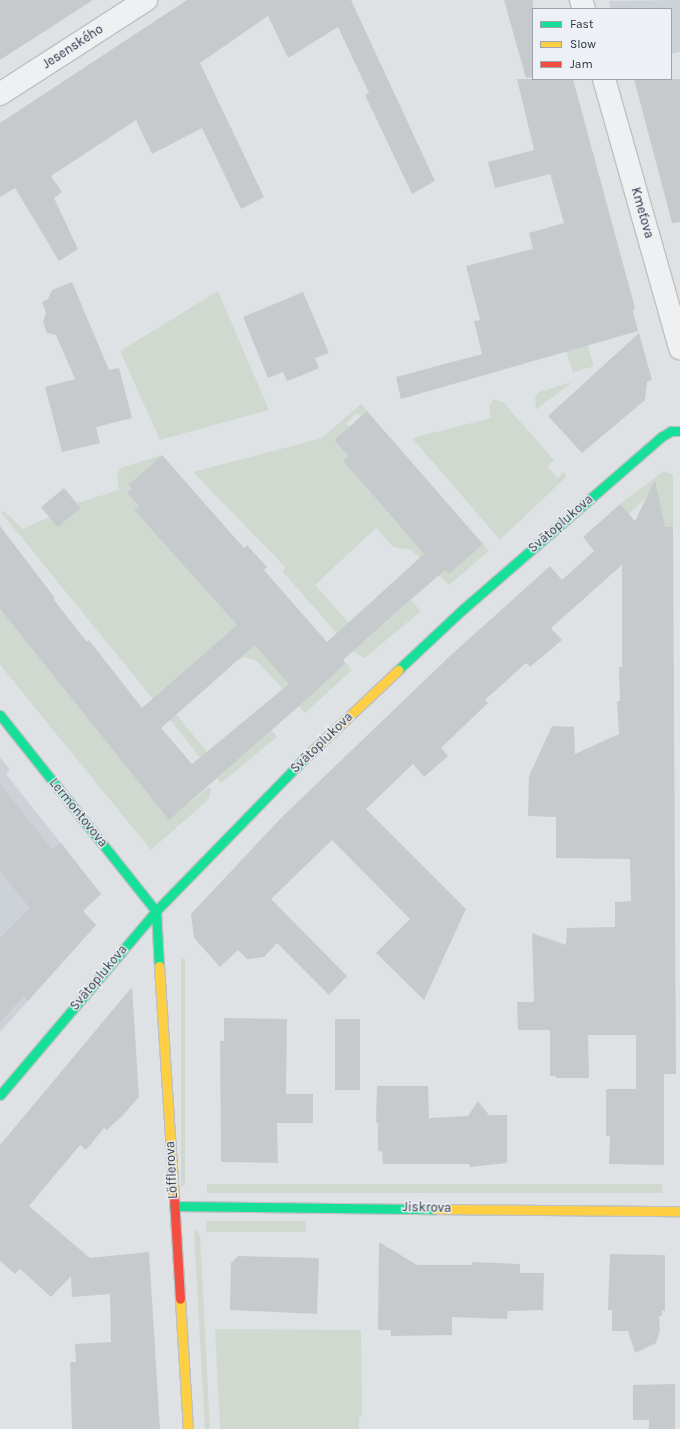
<!DOCTYPE html>
<meta charset="utf-8">
<style>
body{margin:0}
#map{position:relative;width:680px;height:1429px;overflow:hidden;background:#dfe2e5;font-family:Karla,sans-serif}
div>[style]{position:absolute}
.built>*{inset:0;background:#cdd2d8}
.green>*{inset:0;background:#d0d9d0;transform-origin:0 0}
.building>*{inset:0;background:#c7cacd;transform-origin:0 0}
.roads{filter:drop-shadow(1px 0 #bec0c3) drop-shadow(-1px 0 #bec0c3) drop-shadow(0 1px #bec0c3) drop-shadow(0 -1px #bec0c3)}
.street>*{height:22px;margin:-11px;padding:0 11px;transform-origin:11px;border-radius:11px;background:#eff0f2}
.fast>*{height:9px;margin:-4.5px;padding:0 4.5px;transform-origin:4.5px;border-radius:4.5px;background:#16e098}
.slow>*{height:9px;margin:-4.5px;padding:0 4.5px;transform-origin:4.5px;border-radius:4.5px;background:#ffcf43}
.jam>*{height:9px;margin:-4.5px;padding:0 4.5px;transform-origin:4.5px;border-radius:4.5px;background:#f24e42}
span{translate:-50% -50%;white-space:nowrap;text-align:center;line-height:1.15;-webkit-text-stroke:3px #edf0f5;paint-order:stroke}
.street-label{font-size:13px;color:#27303e}
.legend{position:absolute;left:532px;top:8px;width:140px;height:72px;box-sizing:border-box;background:#edf0f5;border:1px solid #9ea3ac;margin:0;padding:5px 7px;list-style:none;font-size:12px;color:#27303e}
.legend li{display:flex;align-items:center;gap:8px;height:20px}
.legend b{width:20px;border:1px solid #9ea3ac}
</style>
<div id="map">
<div class="built">
<i style="clip-path:polygon(680px 0,680px 52px,671px 54px,671px 9px,611px 9px,609px 1px)"></i>
<i style="clip-path:polygon(0 757px,10px 770px,6px 774px,101px 894px,83px 911px,96px 925px,0 1032px)"></i>
</div>
<div class="green">
<i style="clip-path:polygon(218px 291px,269px 410px,160px 440px,120px 351px)"></i>
<i style="left:582px;top:325px;width:43px;height:22px;rotate:74deg"></i>
<i style="clip-path:polygon(572px 382px,536px 410px,535px 397px,539px 392px)"></i>
<i style="clip-path:polygon(494px 399px,503px 402px,554px 460px,547px 466px,557px 478px,564px 472px,566px 477px,500px 540px,412px 438px,491px 418px,489px 405px)"></i>
<i style="clip-path:polygon(361px 404px,367px 411px,361px 416px,357px 413px,346px 423px,349px 427px,334px 440px,348px 457px,343px 461px,400px 527px,430px 560px,483px 544px,489px 551px,449px 585px,411px 550px,393px 547px,376px 528px,315px 585px,365px 641px,411px 600px,421px 611px,365px 658px,353px 652px,283px 572px,285px 567px,193px 472px,322px 438px)"></i>
<i style="clip-path:polygon(162px 455px,128px 485px,132px 489px,127px 493px,139px 506px,134px 510px,290px 684px,313px 694px,346px 663px,352px 670px,305px 713px,257px 661px,244px 657px,236px 661px,176px 714px,223px 771px,272px 730px,277px 737px,221px 783px,0 511px,5px 512px,23px 529px,49px 517px,58px 527px,80px 508px,77px 503px,119px 490px,117px 476px,120px 468px)"></i>
<i style="clip-path:polygon(664px 471px,673px 475px,673px 526px,664px 527px,649px 495px,629px 514px,620px 504px)"></i>
<i style="clip-path:polygon(0 609px,169px 819px,209px 787px,211px 790px,209px 799px,151px 850px,0 665px)"></i>
<i style="left:181px;top:959px;width:4px;height:227px"></i>
<i style="left:207px;top:1184px;width:455px;height:9px"></i>
<i style="left:306px;top:1221px;width:11px;height:100px;rotate:90deg"></i>
<i style="clip-path:polygon(197px 1229px,200px 1236px,210px 1429px,205px 1429px,194px 1233px)"></i>
<i style="clip-path:polygon(215px 1329px,361px 1330px,362px 1417px,359px 1417px,359px 1429px,220px 1429px)"></i>
</div>
<div class="building">
<i style="clip-path:polygon(0 0,93px 0,0 60px)"></i>
<i style="clip-path:polygon(187px 0,351px 0,435px 181px,412px 194px,365px 95px,369px 93px,338px 27px,288px 58px,268px 16px,200px 63px,264px 197px,241px 209px,202px 128px,152px 154px,136px 120px,51px 176px,62px 192px,54px 198px,78px 249px,59px 261px,15px 188px,0 197px,0 123px)"></i>
<i style="clip-path:polygon(504px 0,533px 0,533px 77px,526px 78px)"></i>
<i style="clip-path:polygon(517px 79px,573px 79px,635px 308px,633px 311px,638px 331px,401px 399px,396px 377px,482px 354px,474px 321px,480px 320px,466px 266px,533px 249px,529px 233px,564px 223px,550px 174px,495px 188px,488px 162px,534px 150px)"></i>
<i style="clip-path:polygon(634px 79px,680px 79px,680px 222px,672px 223px)"></i>
<i style="clip-path:polygon(72px 282px,109px 370px,119px 368px,132px 418px,96px 427px,100px 443px,62px 452px,45px 387px,75px 379px,56px 335px,47px 333px,43px 322px,46px 313px,42px 302px,48px 299px,52px 290px)"></i>
<i style="clip-path:polygon(303px 292px,329px 353px,315px 358px,319px 368px,303px 375px,287px 381px,283px 372px,268px 378px,243px 317px)"></i>
<i style="clip-path:polygon(639px 333px,652px 380px,647px 382px,645px 400px,582px 453px,548px 416px)"></i>
<i style="clip-path:polygon(evenodd,367px 411px,483px 544px,449px 574px,445px 570px,406px 604px,343px 660px,346px 663px,316px 691px,169px 820px,0 609px,0 526px,55px 598px,54px 600px,87px 642px,89px 640px,142px 708px,237px 625px,134px 510px,139px 506px,127px 493px,132px 489px,128px 485px,162px 455px,244px 548px,247px 545px,267px 567px,264px 570px,327px 642px,424px 554px,343px 461px,348px 456px,334px 440px,367px 411px,255px 645px,289px 684px,192px 764px,161px 728px,255px 645px)"></i>
<i style="clip-path:polygon(655px 480px,665px 527px,673px 526px,676px 1074px,664px 1074px,664px 1165px,609px 1164px,610px 1136px,606px 1136px,606px 1089px,636px 1089px,636px 1035px,588px 1035px,589px 1078px,556px 1078px,556px 1076px,550px 1076px,550px 1030px,518px 1030px,517px 1002px,534px 1002px,532px 933px,566px 945px,567px 928px,615px 927px,615px 902px,631px 901px,630px 859px,556px 858px,556px 817px,528px 816px,529px 776px,552px 726px,574px 727px,575px 754px,619px 734px,617px 701px,620px 701px,619px 667px,622px 667px,622px 565px,551px 628px,562px 640px,530px 667px,526px 663px,485px 700px,488px 703px,441px 748px,448px 756px,424px 777px,413px 764px,366px 809px,466px 909px,424px 1000px,376px 953px,410px 919px,332px 840px,271px 899px,347px 976px,329px 995px,277px 943px,264px 957px,247px 959px,238px 950px,220px 967px,194px 938px,191px 914px,282px 817px,451px 655px,550px 566px,562px 580px,594px 551px,583px 537px,620px 504px,635px 521px)"></i>
<i style="left:64px;top:488px;width:26px;height:30px;rotate:50deg"></i>
<i style="clip-path:polygon(0 784px,52px 849px,61px 843px,101px 894px,83px 911px,96px 925px,28px 1001px,24px 996px,0 1022px,0 938px,30px 908px,0 872px)"></i>
<i style="clip-path:polygon(132px 987px,139px 1097px,123px 1115px,107px 1130px,104px 1128px,86px 1150px,80px 1145px,29px 1206px,90px 1258px,149px 1252px,160px 1429px,72px 1429px,70px 1362px,76px 1362px,75px 1344px,111px 1342px,110px 1294px,72px 1297px,71px 1276px,51px 1297px,20px 1269px,15px 1274px,0 1261px,0 1145px)"></i>
<i style="clip-path:polygon(224px 1018px,287px 1019px,286px 1094px,313px 1094px,313px 1123px,277px 1123px,278px 1163px,221px 1162px,220px 1041px,224px 1041px)"></i>
<i style="left:335px;top:1019px;width:25px;height:71px"></i>
<i style="clip-path:polygon(377px 1086px,428px 1086px,429px 1118px,468px 1116px,478px 1101px,489px 1115px,507px 1115px,507px 1163px,470px 1167px,469px 1164px,383px 1164px,382px 1152px,378px 1151px,378px 1123px,376px 1123px)"></i>
<i style="clip-path:polygon(379px 1242px,417px 1265px,472px 1265px,472px 1262px,520px 1264px,520px 1273px,544px 1273px,543px 1310px,508px 1311px,507px 1319px,452px 1317px,452px 1335px,391px 1336px,391px 1330px,378px 1330px)"></i>
<i style="clip-path:polygon(610px 1254px,665px 1255px,665px 1311px,662px 1310px,662px 1316px,659px 1316px,660px 1331px,656px 1343px,635px 1353px,628px 1331px,612px 1331px,612px 1310px,608px 1310px)"></i>
<i style="clip-path:polygon(238px 1256px,319px 1258px,317px 1314px,230px 1310px,231px 1263px)"></i>
<i style="clip-path:polygon(675px 1384px,675px 1429px,649px 1429px,649px 1420px,633px 1420px,633px 1385px)"></i>
</div>
<div class="roads">
<div class="street">
<i style="left:581px;top:0;width:9px;rotate:72deg"></i>
<i style="left:604px;top:79px;width:280px;rotate:74.2deg"></i>
<i style="left:0;top:94px;width:174px;rotate:-32.8deg"></i>
</div>
<div class="fast">
<i style="left:398px;top:670px;width:88px;rotate:-43.2deg"></i>
<i style="left:462px;top:610px;width:264px;rotate:-41deg"></i>
<i style="left:661px;top:437px;width:12px;rotate:-31deg"></i>
<i style="left:671px;top:431px;width:9px"></i>
<i style="left:0;top:715px;width:251px;rotate:51.5deg"></i>
<i style="left:156px;top:911px;width:55px;rotate:86.9deg"></i>
<i style="left:0;top:1095px;width:241px;rotate:-49.7deg"></i>
<i style="left:156px;top:911px;width:215px;rotate:-45.8deg"></i>
<i style="left:174px;top:1206px;width:261px;rotate:0.7deg"></i>
</div>
<div class="slow">
<i style="left:306px;top:757px;width:127px;rotate:-43.4deg"></i>
<i style="left:159px;top:966px;width:232px;rotate:86.3deg"></i>
<i style="left:435px;top:1209px;width:245px;rotate:0.5deg"></i>
<i style="left:180px;top:1299px;width:130px;rotate:86.5deg"></i>
</div>
<div class="jam">
<i style="left:174px;top:1198px;width:101px;rotate:86.6deg"></i>
</div>
</div>
<div class="street-label">
<span style="left:73px;top:47px;rotate:-33deg">Jesenského</span>
<span style="left:642px;top:213px;rotate:74deg">Kmeťova</span>
<span style="left:561px;top:524px;rotate:-41deg">Svätoplukova</span>
<span style="left:322px;top:743px;rotate:-44deg">Svätoplukova</span>
<span style="left:78px;top:813px;rotate:51deg">Lermontovova</span>
<span style="left:99px;top:978px;rotate:-50deg">Svätoplukova</span>
<span style="left:172px;top:1170px;rotate:-93deg">Löfflerova</span>
<span style="left:427px;top:1208px;rotate:1deg">Jiskrova</span>
</div>
<ul class="legend">
<li><b style="height:5px;background:#16e098"></b>Fast</li>
<li><b style="height:5px;background:#ffcf43"></b>Slow</li>
<li><b style="height:5px;background:#f24e42"></b>Jam</li>
</ul>
</div>
